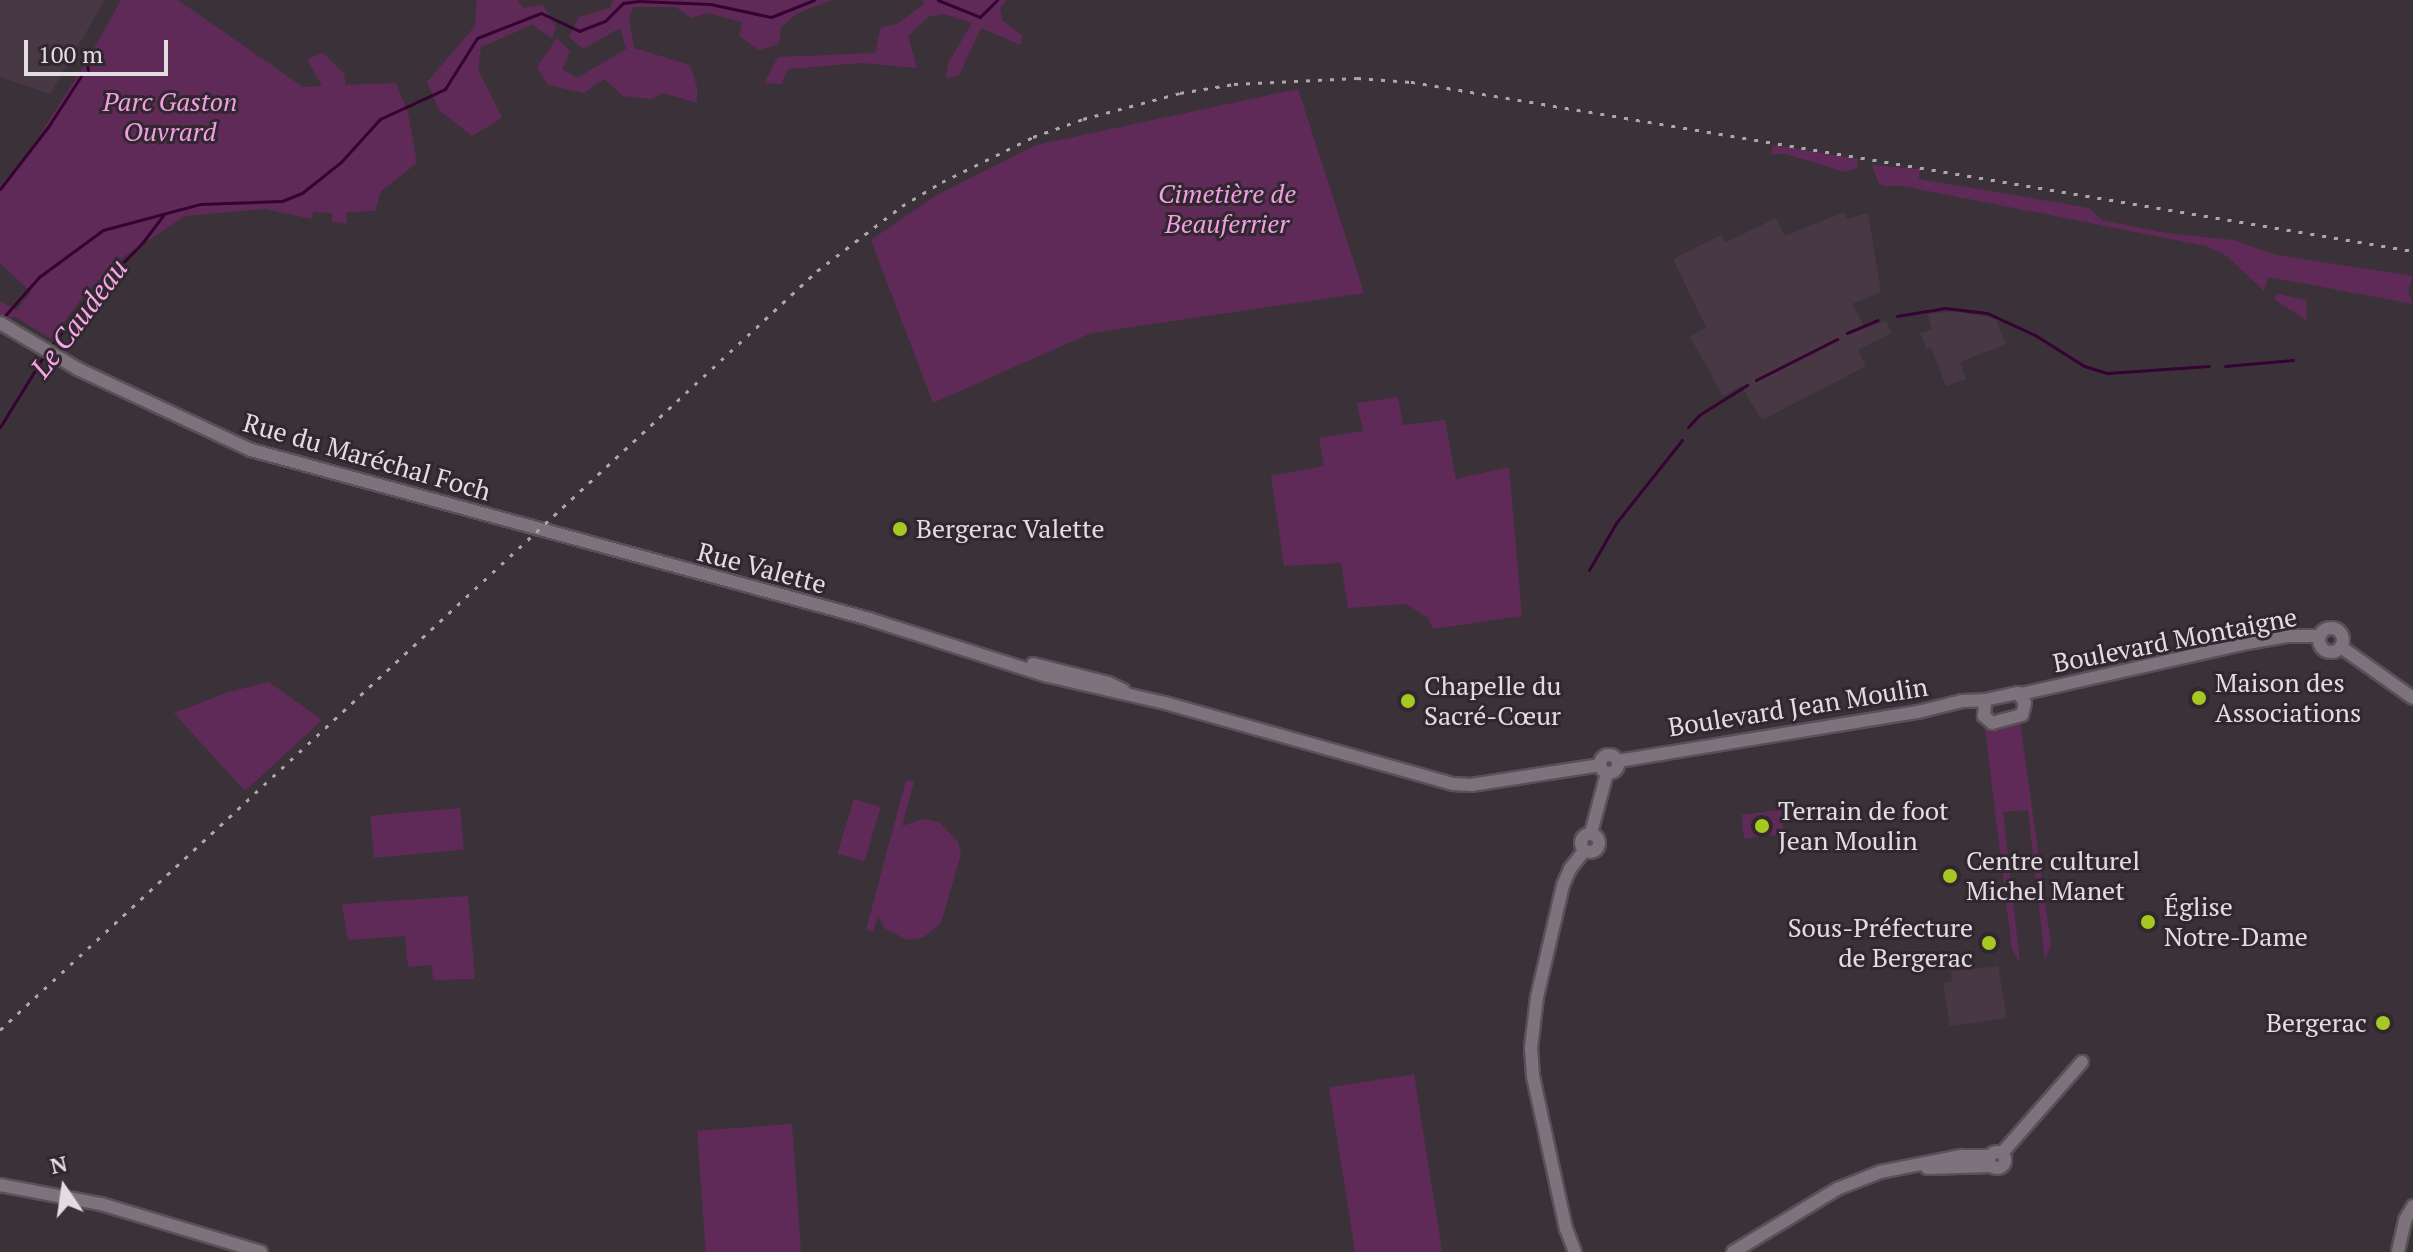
<!DOCTYPE html>
<meta charset="utf-8">
<style>
body{margin:0}
#map{position:relative;width:2413px;height:1252px;overflow:hidden;background:#3b3239;font-family:"PT Serif",serif}
div>[style]{position:absolute}
.built>*{inset:0;background:#473844}
.green>*{inset:0;background:#5f2a58;transform-origin:0 0}
.stream>*{height:3px;margin:-1.5px;padding:0 1.5px;transform-origin:1.5px;border-radius:1.5px;background:#360231}
.roads{filter:drop-shadow(2px 0 #585157) drop-shadow(-2px 0 #585157) drop-shadow(0 2px #585157) drop-shadow(0 -2px #585157)}
.secondary>*{height:12px;margin:-6px;padding:0 6px;transform-origin:6px;border-radius:6px;background:#7e737c}
.secondary>.ring{margin:-6px;padding:0;box-sizing:content-box;background:none;border:12px solid #7e737c;border-radius:50%}
.rail>*{height:3px;margin-top:-1.5px;transform-origin:0;background:repeating-linear-gradient(90deg,#ada7ac 0 4px,transparent 0 12px)}
.dots>*{width:22px;height:22px;translate:-50% -50%;box-sizing:border-box;border:4px solid #31282f;border-radius:50%}
span{translate:-50% -50%;white-space:nowrap;text-align:center;line-height:1.15;-webkit-text-stroke:6px #31282f;paint-order:stroke}
.park-label{font-size:26px;color:#f19ee3;font-style:italic}
.street-label{font-size:26px;color:#e2dde1}
.poi-label{font-size:26px;color:#e2dde1}
.left{translate:0 -50%;text-align:left}
.right{translate:-100% -50%;text-align:right}
.water-label{font-size:28px;color:#f9a5ea;font-style:italic}
.north{position:absolute;left:24px;top:1148px;width:80px;height:80px;-webkit-text-stroke:6px #31282f;paint-order:stroke;rotate:347deg;font-size:22px;font-weight:700;line-height:32px;text-align:center;color:#e2dde1}
.north::after{content:'';display:block;margin:auto;width:28px;height:36px;background:#e2dde1;clip-path:polygon(50% 0,100% 100%,50% 72%,0 100%)}
.scale{position:absolute;left:24px;top:40px;width:144px;height:36px;box-sizing:border-box;border:4px solid #e2dde1;border-top:0;padding-left:10px;font-size:24px;line-height:28px;white-space:nowrap;color:#e2dde1;-webkit-text-stroke:6px #31282f;paint-order:stroke}
</style>
<div id="map">
<div class="built">
<i style="clip-path:polygon(0 0,105px 0,50px 94px,0 77px)"></i>
<i style="clip-path:polygon(1844px 212px,1846px 219px,1868px 213px,1881px 292px,1852px 304px,1865px 328px,1886px 321px,1892px 333px,1858px 350px,1866px 366px,1762px 420px,1741px 386px,1723px 396px,1690px 337px,1706px 327px,1673px 259px,1721px 235px,1725px 243px,1776px 218px,1785px 236px)"></i>
<i style="clip-path:polygon(1955px 311px,1996px 319px,2006px 344px,1960px 362px,1966px 379px,1946px 386px,1931px 348px,1927px 349px,1920px 333px,1932px 330px,1928px 314px)"></i>
<i style="clip-path:polygon(1998px 966px,2007px 1018px,1950px 1026px,1943px 983px,1952px 981px,1951px 971px)"></i>
</div>
<div class="green">
<i style="clip-path:polygon(121px 0,178px 0,303px 87px,322px 86px,307px 59px,323px 53px,344px 74px,346px 85px,396px 83px,408px 113px,417px 163px,381px 191px,375px 211px,346px 212px,347px 223px,332px 222px,332px 213px,313px 212px,312px 219px,265px 209px,185px 216px,125px 256px,87px 292px,51px 339px,14px 316px,11px 319px,0 314px,0 301px,17px 310px,31px 292px,0 263px,0 187px,33px 145px,83px 68px)"></i>
<i style="clip-path:polygon(477px 0,518px 0,523px 8px,543px 5px,556px 28px,552px 38px,532px 25px,481px 47px,478px 70px,502px 118px,472px 136px,439px 110px,427px 82px,475px 26px)"></i>
<i style="clip-path:polygon(613px 0,832px 0,798px 13px,781px 27px,779px 44px,759px 50px,739px 36px,742px 22px,708px 13px,691px 18px,676px 7px,633px 7px,629px 20px,634px 48px,690px 65px,697px 87px,697px 103px,664px 93px,651px 99px,623px 96px,604px 79px,584px 93px,548px 85px,537px 67px,557px 38px,570px 52px,562px 69px,577px 78px,626px 49px,620px 28px,583px 49px,569px 37px,579px 17px,610px 8px)"></i>
<i style="clip-path:polygon(921px 0,1007px 0,1000px 8px,1002px 20px,1022px 35px,1021px 45px,981px 28px,959px 75px,946px 78px,948px 63px,972px 23px,943px 14px,928px 17px,908px 36px,917px 68px,861px 63px,788px 69px,781px 84px,764px 83px,778px 57px,875px 53px,881px 27px,897px 24px,925px 3px)"></i>
<i style="clip-path:polygon(1298px 89px,1364px 293px,1091px 333px,933px 403px,871px 240px,935px 196px,1036px 145px)"></i>
<i style="clip-path:polygon(1773px 145px,1858px 159px,1857px 168px,1845px 172px,1786px 154px,1771px 154px)"></i>
<i style="clip-path:polygon(1872px 165px,1920px 169px,1919px 179px,2089px 208px,2102px 220px,2165px 233px,2233px 240px,2276px 255px,2413px 276px,2408px 291px,2413px 304px,2268px 277px,2264px 291px,2227px 256px,2206px 246px,1903px 186px,1886px 186px,1879px 184px)"></i>
<i style="clip-path:polygon(2278px 294px,2306px 300px,2307px 321px,2274px 299px)"></i>
<i style="clip-path:polygon(1398px 397px,1403px 425px,1445px 420px,1456px 479px,1509px 467px,1522px 616px,1433px 629px,1428px 618px,1406px 604px,1348px 608px,1341px 563px,1284px 566px,1271px 476px,1324px 466px,1319px 438px,1363px 431px,1357px 403px)"></i>
<i style="clip-path:polygon(269px 682px,322px 720px,245px 791px,174px 713px,229px 692px)"></i>
<i style="clip-path:polygon(2020px 721px,2051px 945px,2045px 960px,2028px 810px,2003px 812px,2020px 963px,2012px 949px,1985px 729px,1987px 725px,1997px 727px)"></i>
<i style="clip-path:polygon(906px 780px,914px 782px,902px 826px,924px 819px,939px 822px,958px 842px,961px 854px,941px 923px,924px 937px,907px 940px,884px 928px,878px 916px,873px 932px,866px 930px)"></i>
<i style="left:854px;top:799px;width:28px;height:57px;rotate:17deg"></i>
<i style="left:460px;top:808px;width:42px;height:90px;rotate:85deg"></i>
<i style="left:1781px;top:810px;width:24px;height:40px;rotate:83deg"></i>
<i style="clip-path:polygon(468px 896px,475px 979px,433px 980px,432px 965px,408px 967px,405px 936px,348px 940px,342px 904px)"></i>
<i style="left:1414px;top:1074px;width:180px;height:86px;rotate:81deg"></i>
<i style="left:792px;top:1124px;width:128px;height:95px;rotate:86deg"></i>
</div>
<div class="stream">
<i style="left:938px;top:0;width:45px;rotate:22deg"></i>
<i style="left:980px;top:17px;width:24px;rotate:-45deg"></i>
<i style="left:87px;top:65px;width:5px;rotate:79deg"></i>
<i style="left:0;top:189px;width:78px;rotate:-52.3deg"></i>
<i style="left:48px;top:127px;width:64px;rotate:-57.1deg"></i>
<i style="left:1897px;top:316px;width:49px;rotate:-9.5deg"></i>
<i style="left:1945px;top:308px;width:42px;rotate:6.8deg"></i>
<i style="left:1987px;top:313px;width:53px;rotate:24.6deg"></i>
<i style="left:2035px;top:335px;width:58px;rotate:32.3deg"></i>
<i style="left:2084px;top:366px;width:24px;rotate:17deg"></i>
<i style="left:2107px;top:373px;width:102px;rotate:-3.9deg"></i>
<i style="left:2px;top:319px;width:56px;rotate:-48.6deg"></i>
<i style="left:39px;top:277px;width:79px;rotate:-36.3deg"></i>
<i style="left:103px;top:230px;width:100px;rotate:-15deg"></i>
<i style="left:200px;top:204px;width:82px;rotate:-2.1deg"></i>
<i style="left:282px;top:201px;width:22px;rotate:-22deg"></i>
<i style="left:302px;top:193px;width:50px;rotate:-38.5deg"></i>
<i style="left:341px;top:162px;width:58px;rotate:-47.8deg"></i>
<i style="left:380px;top:119px;width:72px;rotate:-24.8deg"></i>
<i style="left:445px;top:89px;width:60px;rotate:-57.9deg"></i>
<i style="left:477px;top:38px;width:49px;rotate:-21.4deg"></i>
<i style="left:523px;top:20px;width:19px;rotate:-21deg"></i>
<i style="left:541px;top:13px;width:42px;rotate:25.3deg"></i>
<i style="left:579px;top:31px;width:28px;rotate:-21deg"></i>
<i style="left:605px;top:21px;width:25px;rotate:-45deg"></i>
<i style="left:623px;top:3px;width:16px;rotate:-7deg"></i>
<i style="left:639px;top:1px;width:71px;rotate:2.4deg"></i>
<i style="left:710px;top:4px;width:62px;rotate:12deg"></i>
<i style="left:771px;top:17px;width:46px;rotate:-21.6deg"></i>
<i style="left:1847px;top:333px;width:33px;rotate:-23deg"></i>
<i style="left:50px;top:348px;width:55px;rotate:-53.1deg"></i>
<i style="left:83px;top:304px;width:86px;rotate:-45.9deg"></i>
<i style="left:143px;top:242px;width:35px;rotate:-53deg"></i>
<i style="left:2225px;top:366px;width:68px;rotate:-5deg"></i>
<i style="left:1756px;top:380px;width:91px;rotate:-26.8deg"></i>
<i style="left:0;top:427px;width:86px;rotate:-58.3deg"></i>
<i style="left:1688px;top:427px;width:16px;rotate:-47deg"></i>
<i style="left:1699px;top:415px;width:57px;rotate:-32deg"></i>
<i style="left:1589px;top:570px;width:54px;rotate:-60.1deg"></i>
<i style="left:1616px;top:523px;width:106px;rotate:-51.5deg"></i>
</div>
<div class="roads">
<div class="secondary">
<i style="left:0;top:323px;width:91px;rotate:30.5deg"></i>
<i style="left:78px;top:369px;width:191px;rotate:25.1deg"></i>
<i style="left:251px;top:450px;width:641px;rotate:15.29deg"></i>
<i style="left:869px;top:619px;width:188px;rotate:17.7deg"></i>
<i style="left:1048px;top:676px;width:120px;rotate:13deg"></i>
<i style="left:1165px;top:703px;width:299px;rotate:15.7deg"></i>
<i style="left:1453px;top:784px;width:18px;rotate:3deg"></i>
<i style="left:1471px;top:785px;width:131px;rotate:-8.8deg"></i>
<i class="ring" style="left:2319px;top:628px;width:12px;height:12px"></i>
<i style="left:2341px;top:647px;width:88px;rotate:35.3deg"></i>
<i style="left:1033px;top:664px;width:77px;rotate:14.2deg"></i>
<i style="left:1108px;top:683px;width:17px;rotate:25deg"></i>
<i style="left:2018px;top:693px;width:12px;rotate:55deg"></i>
<i style="left:2025px;top:703px;width:12px;rotate:104deg"></i>
<i style="left:2022px;top:715px;width:31px;rotate:165deg"></i>
<i style="left:1992px;top:723px;width:11px;rotate:-139deg"></i>
<i style="left:1984px;top:716px;width:16px;rotate:-86deg"></i>
<i style="left:1985px;top:700px;width:34px;rotate:-12deg"></i>
<i style="left:2021px;top:694px;width:232px;rotate:-12.7deg"></i>
<i style="left:2247px;top:643px;width:42px;rotate:-9.7deg"></i>
<i style="left:2288px;top:636px;width:31px"></i>
<i class="ring" style="left:1600px;top:755px;width:6px;height:6px"></i>
<i style="left:1618px;top:761px;width:304px;rotate:-9.3deg"></i>
<i style="left:1918px;top:712px;width:45px;rotate:-14deg"></i>
<i style="left:1962px;top:701px;width:23px;rotate:-2deg"></i>
<i style="left:1591px;top:833px;width:62px;rotate:-75.1deg"></i>
<i class="ring" style="left:1581px;top:834px;width:6px;height:6px"></i>
<i class="ring" style="left:1989px;top:1152px;width:4px;height:4px"></i>
<i style="left:2002px;top:1153px;width:121px;rotate:-48.7deg"></i>
<i style="left:1927px;top:1168px;width:64px;rotate:-1.8deg"></i>
<i style="left:0;top:1185px;width:103px;rotate:10.7deg"></i>
<i style="left:101px;top:1204px;width:167px;rotate:16.7deg"></i>
<i style="left:2398px;top:1251px;width:32px;rotate:-77deg"></i>
<i style="left:2405px;top:1220px;width:16px;rotate:-60deg"></i>
<i style="left:1575px;top:1252px;width:25px;rotate:-111deg"></i>
<i style="left:1566px;top:1229px;width:157px;rotate:-102.2deg"></i>
<i style="left:1533px;top:1076px;width:28px;rotate:-94deg"></i>
<i style="left:1531px;top:1048px;width:51px;rotate:-83.3deg"></i>
<i style="left:1537px;top:997px;width:115px;rotate:-76.9deg"></i>
<i style="left:1563px;top:885px;width:17px;rotate:-66deg"></i>
<i style="left:1570px;top:869px;width:23px;rotate:-52deg"></i>
<i style="left:1733px;top:1252px;width:122px;rotate:-31.2deg"></i>
<i style="left:1837px;top:1189px;width:46px;rotate:-21.6deg"></i>
<i style="left:1880px;top:1172px;width:83px;rotate:-11.2deg"></i>
<i style="left:1961px;top:1156px;width:29px"></i>
</div>
</div>
<div class="rail">
<i style="left:0;top:1030px;width:1115px;rotate:-42.89deg"></i>
<i style="left:817px;top:271px;width:107px;rotate:-37.4deg"></i>
<i style="left:902px;top:206px;width:47px;rotate:-31deg"></i>
<i style="left:942px;top:182px;width:102px;rotate:-26.3deg"></i>
<i style="left:1033px;top:137px;width:53px;rotate:-19.8deg"></i>
<i style="left:1083px;top:119px;width:100px;rotate:-15deg"></i>
<i style="left:1180px;top:93px;width:55px;rotate:-9.5deg"></i>
<i style="left:1234px;top:84px;width:123px;rotate:-2.8deg"></i>
<i style="left:1357px;top:78px;width:54px;rotate:4.2deg"></i>
<i style="left:1411px;top:82px;width:1016px;rotate:9.57deg"></i>
</div>
<div class="dots">
<i style="left:900px;top:529px;background:#a6c821"></i>
<i style="left:2199px;top:698px;background:#a6c821"></i>
<i style="left:1408px;top:701px;background:#a6c821"></i>
<i style="left:1762px;top:826px;background:#a6c821"></i>
<i style="left:1950px;top:876px;background:#a6c821"></i>
<i style="left:2148px;top:922px;background:#a6c821"></i>
<i style="left:1989px;top:943px;background:#a6c821"></i>
<i style="left:2383px;top:1023px;background:#a6c821"></i>
</div>
<div class="park-label">
<span style="left:170px;top:117px">Parc Gaston<br>Ouvrard</span>
<span style="left:1227px;top:209px">Cimetière de<br>Beauferrier</span>
</div>
<div class="street-label">
<span style="left:367px;top:457px;rotate:16deg">Rue du Maréchal Foch</span>
<span style="left:762px;top:568px;rotate:15deg">Rue Valette</span>
<span style="left:2175px;top:640px;rotate:-11deg">Boulevard Montaigne</span>
<span style="left:1798px;top:707px;rotate:-9deg">Boulevard Jean Moulin</span>
</div>
<div class="poi-label">
<span class="left" style="left:916px;top:529px">Bergerac Valette</span>
<span class="left" style="left:2215px;top:698px">Maison des<br>Associations</span>
<span class="left" style="left:1424px;top:701px">Chapelle du<br>Sacré-Cœur</span>
<span class="left" style="left:1778px;top:826px">Terrain de foot<br>Jean Moulin</span>
<span class="left" style="left:1966px;top:876px">Centre culturel<br>Michel Manet</span>
<span class="left" style="left:2164px;top:922px">Église<br>Notre-Dame</span>
<span class="right" style="left:1973px;top:943px">Sous-Préfecture<br>de Bergerac</span>
<span class="right" style="left:2367px;top:1023px">Bergerac</span>
</div>
<div class="water-label">
<span style="left:79px;top:318px;rotate:-53deg">Le Caudeau</span>
</div>
<div class="north">N</div>
<div class="scale">100 m</div>
</div>
